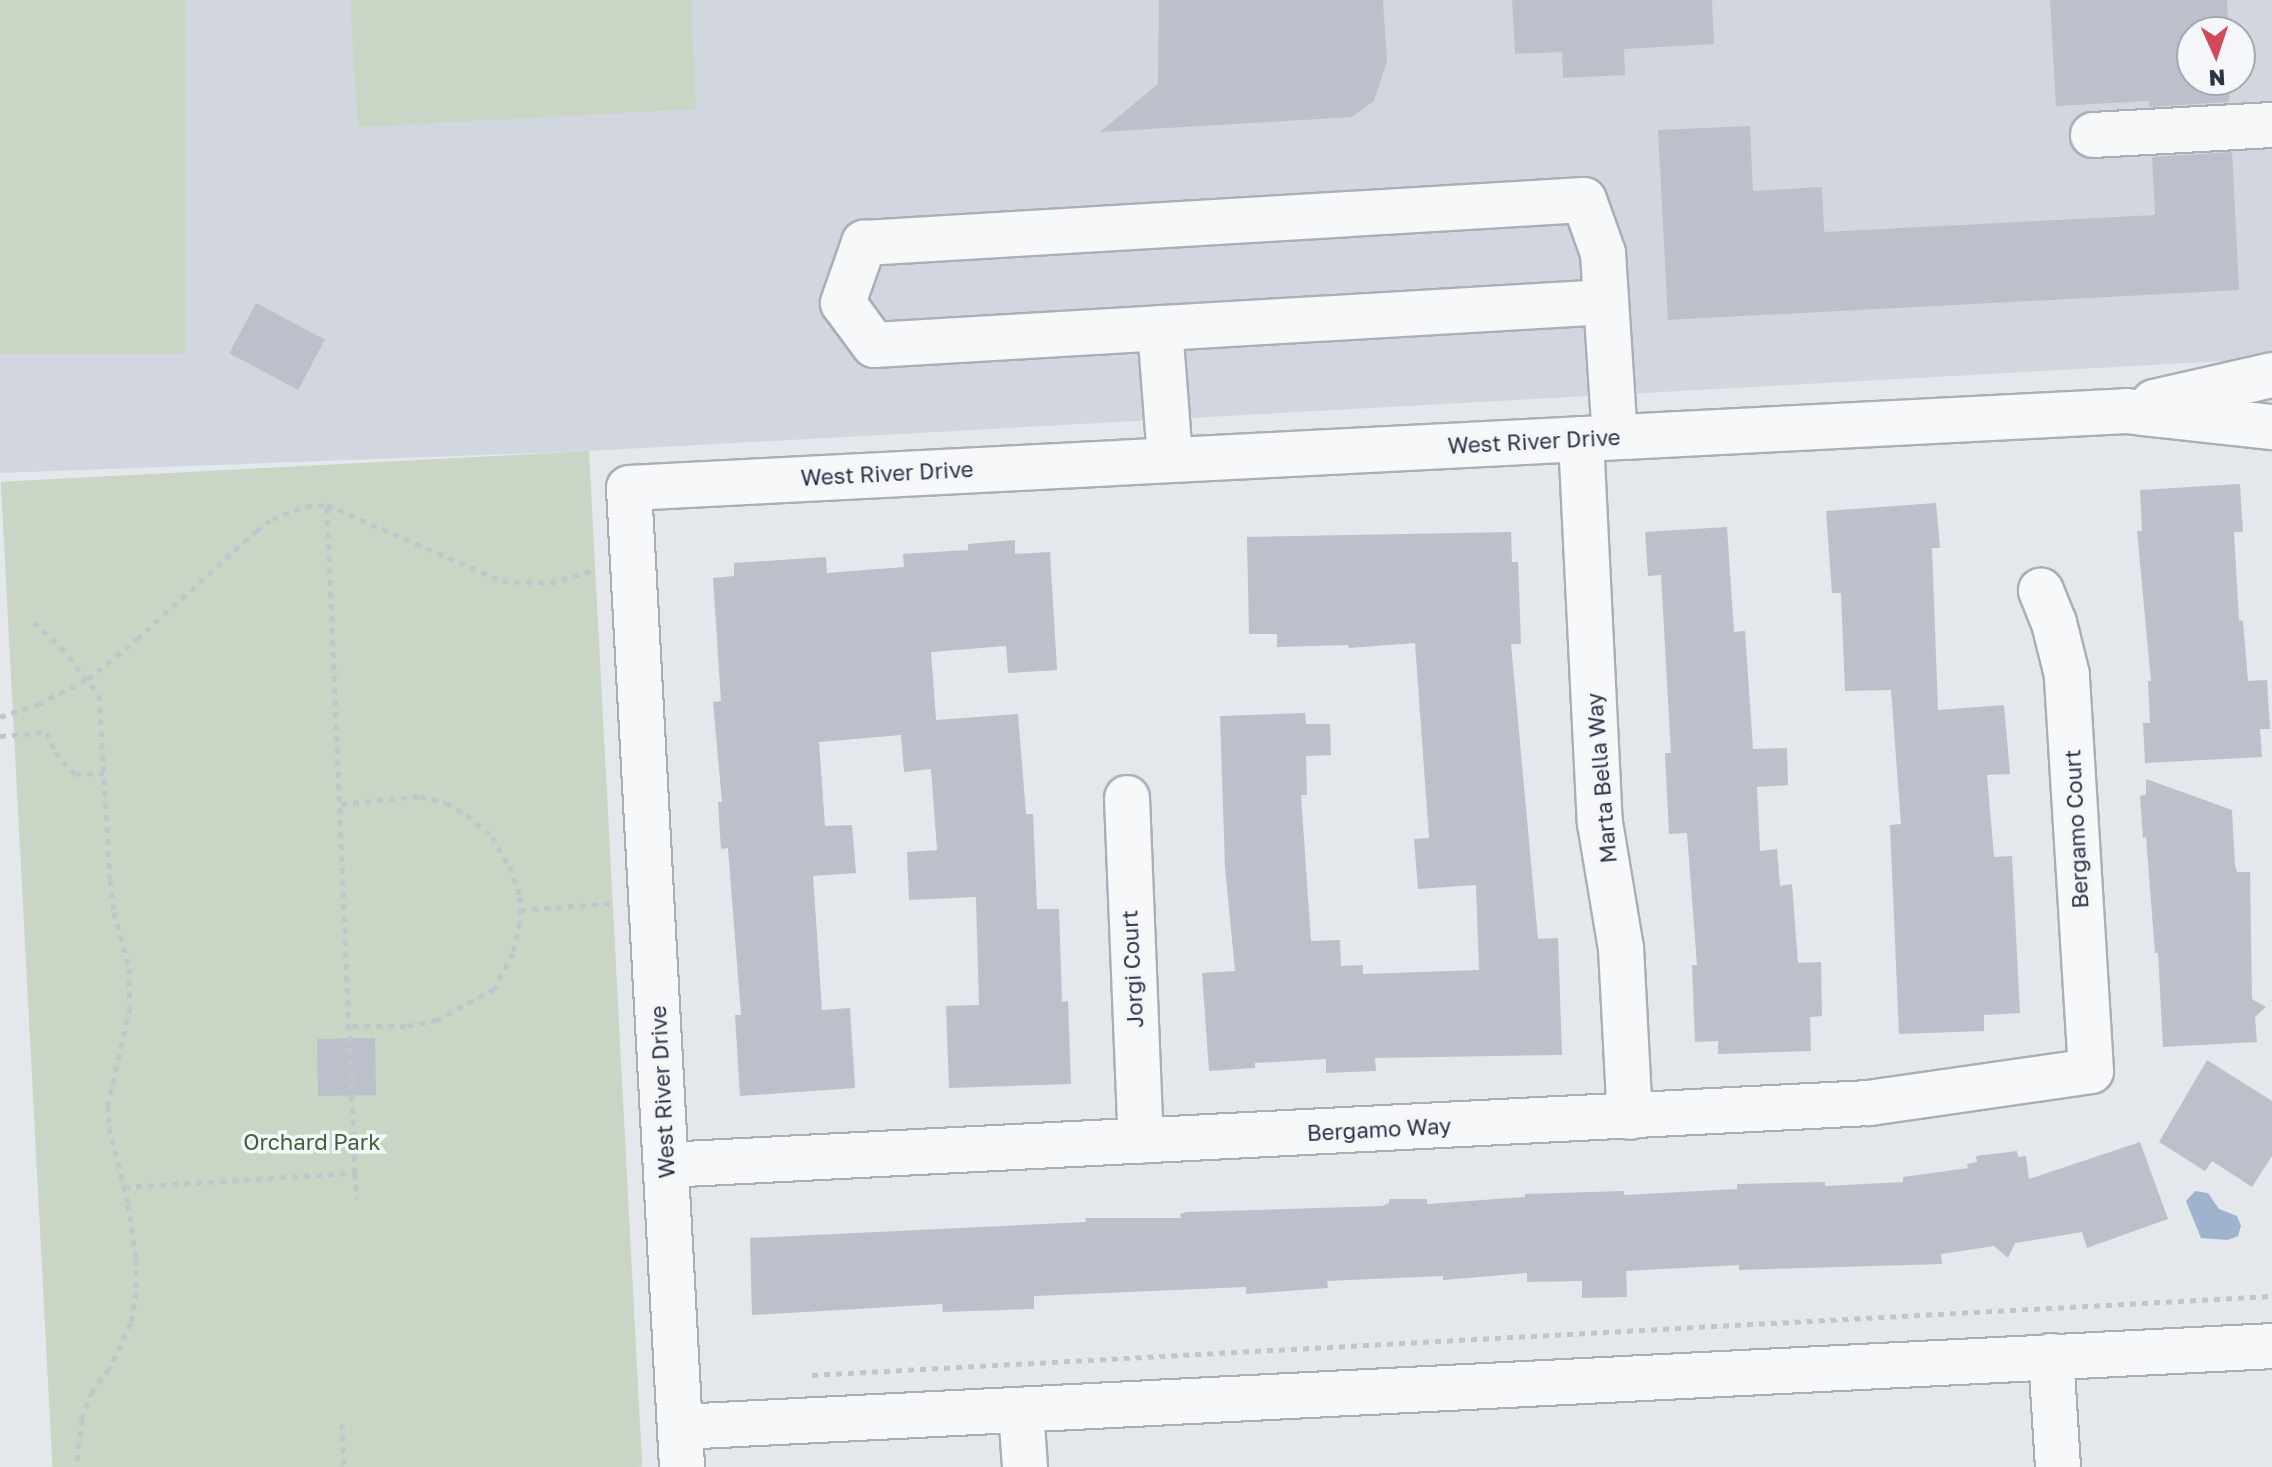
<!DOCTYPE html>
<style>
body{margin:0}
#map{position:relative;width:2272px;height:1467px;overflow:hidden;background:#e4e7ec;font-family:"Golos Text",sans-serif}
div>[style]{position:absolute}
.built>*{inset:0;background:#d2d6de}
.green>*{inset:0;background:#c9d6c5;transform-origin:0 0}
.water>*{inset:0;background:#9fb4cc}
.building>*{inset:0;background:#bbc0ca;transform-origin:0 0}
.path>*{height:5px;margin-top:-2.5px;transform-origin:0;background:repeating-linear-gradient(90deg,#c2c5cb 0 6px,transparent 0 12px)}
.roads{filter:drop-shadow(2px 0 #a9aeb7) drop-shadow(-2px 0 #a9aeb7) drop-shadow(0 2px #a9aeb7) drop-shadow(0 -2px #a9aeb7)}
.minor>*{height:44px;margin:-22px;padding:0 22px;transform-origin:22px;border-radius:22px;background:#f7f8fa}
span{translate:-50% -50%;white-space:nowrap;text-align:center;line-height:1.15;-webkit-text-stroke:7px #f4f6f9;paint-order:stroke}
.street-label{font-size:22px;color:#2b3445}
.park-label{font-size:22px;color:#3f6138}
.north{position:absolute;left:2176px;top:16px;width:80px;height:80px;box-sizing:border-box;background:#f4f6f9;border:2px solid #a4a8b1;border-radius:50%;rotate:177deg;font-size:22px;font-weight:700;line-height:32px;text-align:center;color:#2b3445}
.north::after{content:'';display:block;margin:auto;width:28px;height:36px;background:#d1495b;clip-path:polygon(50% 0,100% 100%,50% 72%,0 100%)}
</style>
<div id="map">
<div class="built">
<i style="clip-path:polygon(evenodd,0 0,2272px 0,2272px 350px,2260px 359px,589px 451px,0 473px,0 0,2192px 32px,2240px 32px,2240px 80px,2192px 80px,2192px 32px)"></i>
</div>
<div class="green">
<i style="left:0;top:0;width:186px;height:354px"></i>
<i style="clip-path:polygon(350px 0,691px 0,696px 109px,358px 127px)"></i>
<i style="left:589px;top:451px;width:1017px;height:589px;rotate:87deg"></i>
</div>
<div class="water">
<i style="clip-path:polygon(2195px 1191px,2208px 1193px,2219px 1209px,2237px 1216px,2241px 1226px,2238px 1236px,2228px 1240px,2201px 1238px,2186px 1201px)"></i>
</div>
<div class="building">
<i style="clip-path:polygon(1159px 0,1383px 0,1387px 61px,1374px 101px,1352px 117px,1100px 132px,1158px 84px)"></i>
<i style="clip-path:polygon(1512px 0,1712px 0,1714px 44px,1624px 49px,1625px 75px,1563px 78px,1562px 52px,1515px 54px)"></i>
<i style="clip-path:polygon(2050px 0,2227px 0,2229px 32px,2192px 32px,2192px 80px,2231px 80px,2229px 102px,2149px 107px,2149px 101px,2056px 106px)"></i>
<i style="clip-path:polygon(1750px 126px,1753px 191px,1822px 187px,1824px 232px,2155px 215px,2152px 157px,2232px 152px,2239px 290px,1668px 320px,1658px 130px)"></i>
<i style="left:256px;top:303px;width:78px;height:57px;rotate:28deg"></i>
<i style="clip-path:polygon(2240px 484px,2243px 532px,2234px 532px,2239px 620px,2243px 621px,2248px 681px,2267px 680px,2270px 729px,2260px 729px,2262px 757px,2145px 763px,2143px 723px,2150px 723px,2148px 681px,2151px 681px,2137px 531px,2142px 531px,2140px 490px)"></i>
<i style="clip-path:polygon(1936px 503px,1940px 548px,1932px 548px,1938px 710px,2004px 705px,2010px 774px,1987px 775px,1994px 857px,2012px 856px,2020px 1013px,1984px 1015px,1984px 1031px,1899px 1034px,1890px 825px,1901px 824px,1891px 690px,1845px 691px,1841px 593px,1832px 593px,1826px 511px)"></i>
<i style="clip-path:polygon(1727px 527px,1734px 632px,1745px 631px,1753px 749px,1787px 748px,1788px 785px,1757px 787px,1760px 851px,1777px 849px,1780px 886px,1792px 884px,1798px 963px,1821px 962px,1822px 1016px,1810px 1017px,1811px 1051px,1718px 1054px,1718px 1041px,1695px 1042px,1692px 965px,1697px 965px,1687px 833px,1669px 834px,1665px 753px,1671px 753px,1661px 575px,1648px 576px,1645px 532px)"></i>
<i style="clip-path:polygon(1511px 532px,1512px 562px,1518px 562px,1521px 644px,1511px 644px,1538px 939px,1558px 938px,1562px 1055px,1375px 1058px,1376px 1071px,1326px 1073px,1326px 1059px,1255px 1063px,1255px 1068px,1209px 1071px,1202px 973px,1235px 971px,1225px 867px,1220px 716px,1305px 713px,1306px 724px,1330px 724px,1331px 755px,1306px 756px,1307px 795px,1301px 795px,1311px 941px,1340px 940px,1341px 966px,1363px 965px,1363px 974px,1479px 970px,1476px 885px,1418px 889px,1414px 839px,1429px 838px,1415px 643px,1349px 648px,1348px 645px,1277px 647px,1277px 634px,1249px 634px,1247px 537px)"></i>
<i style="clip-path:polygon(1015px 540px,1015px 554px,1050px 552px,1057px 670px,1008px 673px,1006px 646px,931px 652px,936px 720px,1018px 714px,1026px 814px,1033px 814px,1037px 909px,1059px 909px,1062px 1002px,1068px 1001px,1071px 1084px,949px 1088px,946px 1006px,979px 1005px,976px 897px,909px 900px,907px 852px,937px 850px,931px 769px,904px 772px,901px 735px,819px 742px,825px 826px,852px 825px,856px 873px,813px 876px,822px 1010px,850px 1008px,855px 1088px,740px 1096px,735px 1015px,741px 1015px,728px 848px,721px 849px,718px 802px,722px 802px,713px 702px,721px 701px,713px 578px,734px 576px,734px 563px,826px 557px,827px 573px,904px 567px,903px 554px,968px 550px,968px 544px)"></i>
<i style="clip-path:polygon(2146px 779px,2232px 810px,2235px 865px,2237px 872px,2250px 872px,2252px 999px,2266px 1007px,2255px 1017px,2257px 1042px,2163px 1047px,2158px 953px,2155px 953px,2146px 837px,2143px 838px,2140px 796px,2146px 795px)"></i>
<i style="left:375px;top:1038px;width:57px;height:58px;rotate:89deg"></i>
<i style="clip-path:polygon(2207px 1060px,2272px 1101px,2272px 1156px,2252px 1187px,2212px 1161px,2205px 1171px,2159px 1142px)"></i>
<i style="clip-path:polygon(2140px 1142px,2168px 1219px,2087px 1248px,2082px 1232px,2015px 1243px,2008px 1258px,1994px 1246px,1941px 1254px,1942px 1264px,1739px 1270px,1739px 1265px,1626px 1271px,1627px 1297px,1582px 1298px,1582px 1281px,1527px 1282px,1527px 1273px,1443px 1280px,1443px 1276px,1327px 1281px,1328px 1288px,1246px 1294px,1246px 1287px,1034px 1296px,1034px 1309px,943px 1312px,942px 1304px,752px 1315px,750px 1238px,1086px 1222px,1085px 1218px,1181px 1218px,1180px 1214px,1187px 1212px,1382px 1206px,1389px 1203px,1389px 1199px,1427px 1199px,1427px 1204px,1525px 1197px,1525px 1194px,1624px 1191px,1624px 1195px,1737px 1189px,1737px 1184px,1825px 1182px,1825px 1186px,1903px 1182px,1903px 1177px,1968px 1168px,1967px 1164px,1977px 1162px,1976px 1156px,2017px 1151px,2018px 1157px,2026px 1156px,2029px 1179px)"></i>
</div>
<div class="path">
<i style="left:34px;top:622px;width:37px;rotate:43deg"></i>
<i style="left:61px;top:647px;width:61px;rotate:51.6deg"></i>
<i style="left:99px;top:695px;width:185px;rotate:86.6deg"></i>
<i style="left:110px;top:880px;width:32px;rotate:83deg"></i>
<i style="left:114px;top:912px;width:58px;rotate:75deg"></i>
<i style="left:129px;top:968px;width:39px;rotate:89deg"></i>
<i style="left:130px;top:1007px;width:100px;rotate:102.7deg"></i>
<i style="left:108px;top:1105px;width:22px;rotate:87deg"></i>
<i style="left:109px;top:1127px;width:79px;rotate:76.1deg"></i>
<i style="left:128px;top:1204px;width:55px;rotate:81.6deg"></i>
<i style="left:136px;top:1258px;width:34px;rotate:90deg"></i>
<i style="left:136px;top:1292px;width:31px;rotate:99deg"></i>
<i style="left:131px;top:1323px;width:51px;rotate:115.6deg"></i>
<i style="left:109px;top:1369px;width:28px;rotate:128deg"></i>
<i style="left:92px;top:1391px;width:30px;rotate:110deg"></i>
<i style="left:82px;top:1419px;width:48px;rotate:97.1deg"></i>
<i style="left:0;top:717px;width:40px;rotate:-18.9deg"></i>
<i style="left:38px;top:704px;width:56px;rotate:-26.6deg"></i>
<i style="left:88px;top:679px;width:63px;rotate:-39.2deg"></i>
<i style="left:137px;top:639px;width:161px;rotate:-42.2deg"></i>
<i style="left:256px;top:531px;width:20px;rotate:-37deg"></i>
<i style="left:272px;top:519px;width:36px;rotate:-21deg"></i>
<i style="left:306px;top:506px;width:21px;rotate:-3deg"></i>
<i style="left:327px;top:505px;width:191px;rotate:23.5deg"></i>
<i style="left:502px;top:581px;width:48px;rotate:2.4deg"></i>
<i style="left:550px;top:583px;width:43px;rotate:-16.3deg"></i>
<i style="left:0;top:736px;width:47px;rotate:-4.9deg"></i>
<i style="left:47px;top:732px;width:22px;rotate:68deg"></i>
<i style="left:55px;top:752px;width:30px;rotate:48deg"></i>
<i style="left:75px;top:774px;width:29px;rotate:-2deg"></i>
<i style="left:341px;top:804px;width:79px;rotate:-5.8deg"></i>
<i style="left:420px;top:796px;width:27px;rotate:15deg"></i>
<i style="left:446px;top:803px;width:24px;rotate:30deg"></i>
<i style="left:467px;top:815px;width:33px;rotate:41deg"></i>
<i style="left:492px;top:837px;width:34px;rotate:60deg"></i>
<i style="left:509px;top:866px;width:32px;rotate:70deg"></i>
<i style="left:520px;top:896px;width:26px;rotate:90deg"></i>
<i style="left:520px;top:922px;width:32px;rotate:103deg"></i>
<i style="left:513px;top:953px;width:41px;rotate:117.8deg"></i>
<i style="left:494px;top:989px;width:65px;rotate:151.5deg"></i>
<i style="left:437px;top:1020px;width:32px;rotate:169deg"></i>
<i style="left:406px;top:1026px;width:55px;rotate:180deg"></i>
<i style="left:520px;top:910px;width:90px;rotate:-4.4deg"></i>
<i style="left:355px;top:1173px;width:26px;rotate:86deg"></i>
<i style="left:124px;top:1187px;width:231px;rotate:-3.5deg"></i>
<i style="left:355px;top:1173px;width:669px;rotate:-92.4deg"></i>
<i style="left:812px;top:1375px;width:1462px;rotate:-3.1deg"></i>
<i style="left:342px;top:1423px;width:44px;rotate:87.4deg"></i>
</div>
<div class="roads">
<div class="minor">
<i style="left:2093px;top:135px;width:179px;rotate:-3.2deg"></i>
<i style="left:1606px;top:302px;width:733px;rotate:176.64deg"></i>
<i style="left:874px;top:345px;width:52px;rotate:-126.4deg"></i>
<i style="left:843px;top:303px;width:64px;rotate:-70.7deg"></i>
<i style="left:864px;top:243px;width:721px;rotate:-3.42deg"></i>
<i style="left:1584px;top:200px;width:56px;rotate:70.3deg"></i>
<i style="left:1603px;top:253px;width:184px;rotate:86.3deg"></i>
<i style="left:1160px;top:328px;width:130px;rotate:85.6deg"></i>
<i style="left:2154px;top:402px;width:121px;rotate:-12.9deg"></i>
<i style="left:1581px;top:439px;width:384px;rotate:87.2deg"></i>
<i style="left:1600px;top:823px;width:127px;rotate:80.5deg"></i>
<i style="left:1621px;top:948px;width:169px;rotate:87deg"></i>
<i style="left:1127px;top:798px;width:343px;rotate:87.7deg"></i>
<i style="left:666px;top:1165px;width:1205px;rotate:-2.95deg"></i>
<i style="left:1869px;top:1103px;width:224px;rotate:-8.2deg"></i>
<i style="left:2091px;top:1071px;width:397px;rotate:-93.5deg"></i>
<i style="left:2067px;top:675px;width:54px;rotate:-104deg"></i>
<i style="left:2054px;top:623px;width:35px;rotate:-112deg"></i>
<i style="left:2051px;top:1356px;width:111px;rotate:86.4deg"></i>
<i style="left:1021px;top:1410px;width:57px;rotate:86deg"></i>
<i style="left:680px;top:1427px;width:1594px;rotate:-2.91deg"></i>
<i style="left:682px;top:1467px;width:980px;rotate:-93.1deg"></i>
<i style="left:629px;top:488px;width:1499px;rotate:-2.94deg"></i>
<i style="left:2126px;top:411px;width:147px;rotate:6.3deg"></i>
</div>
</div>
<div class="street-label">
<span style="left:1534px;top:441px;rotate:-3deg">West River Drive</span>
<span style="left:887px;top:473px;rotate:-3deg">West River Drive</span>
<span style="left:1601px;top:778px;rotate:-95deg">Marta Bella Way</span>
<span style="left:2076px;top:829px;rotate:-93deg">Bergamo Court</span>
<span style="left:1132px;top:969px;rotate:-93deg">Jorgi Court</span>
<span style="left:662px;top:1092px;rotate:-93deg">West River Drive</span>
<span style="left:1379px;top:1129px;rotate:-3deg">Bergamo Way</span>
</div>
<div class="park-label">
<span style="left:312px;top:1142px">Orchard Park</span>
</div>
<div class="north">N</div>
</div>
